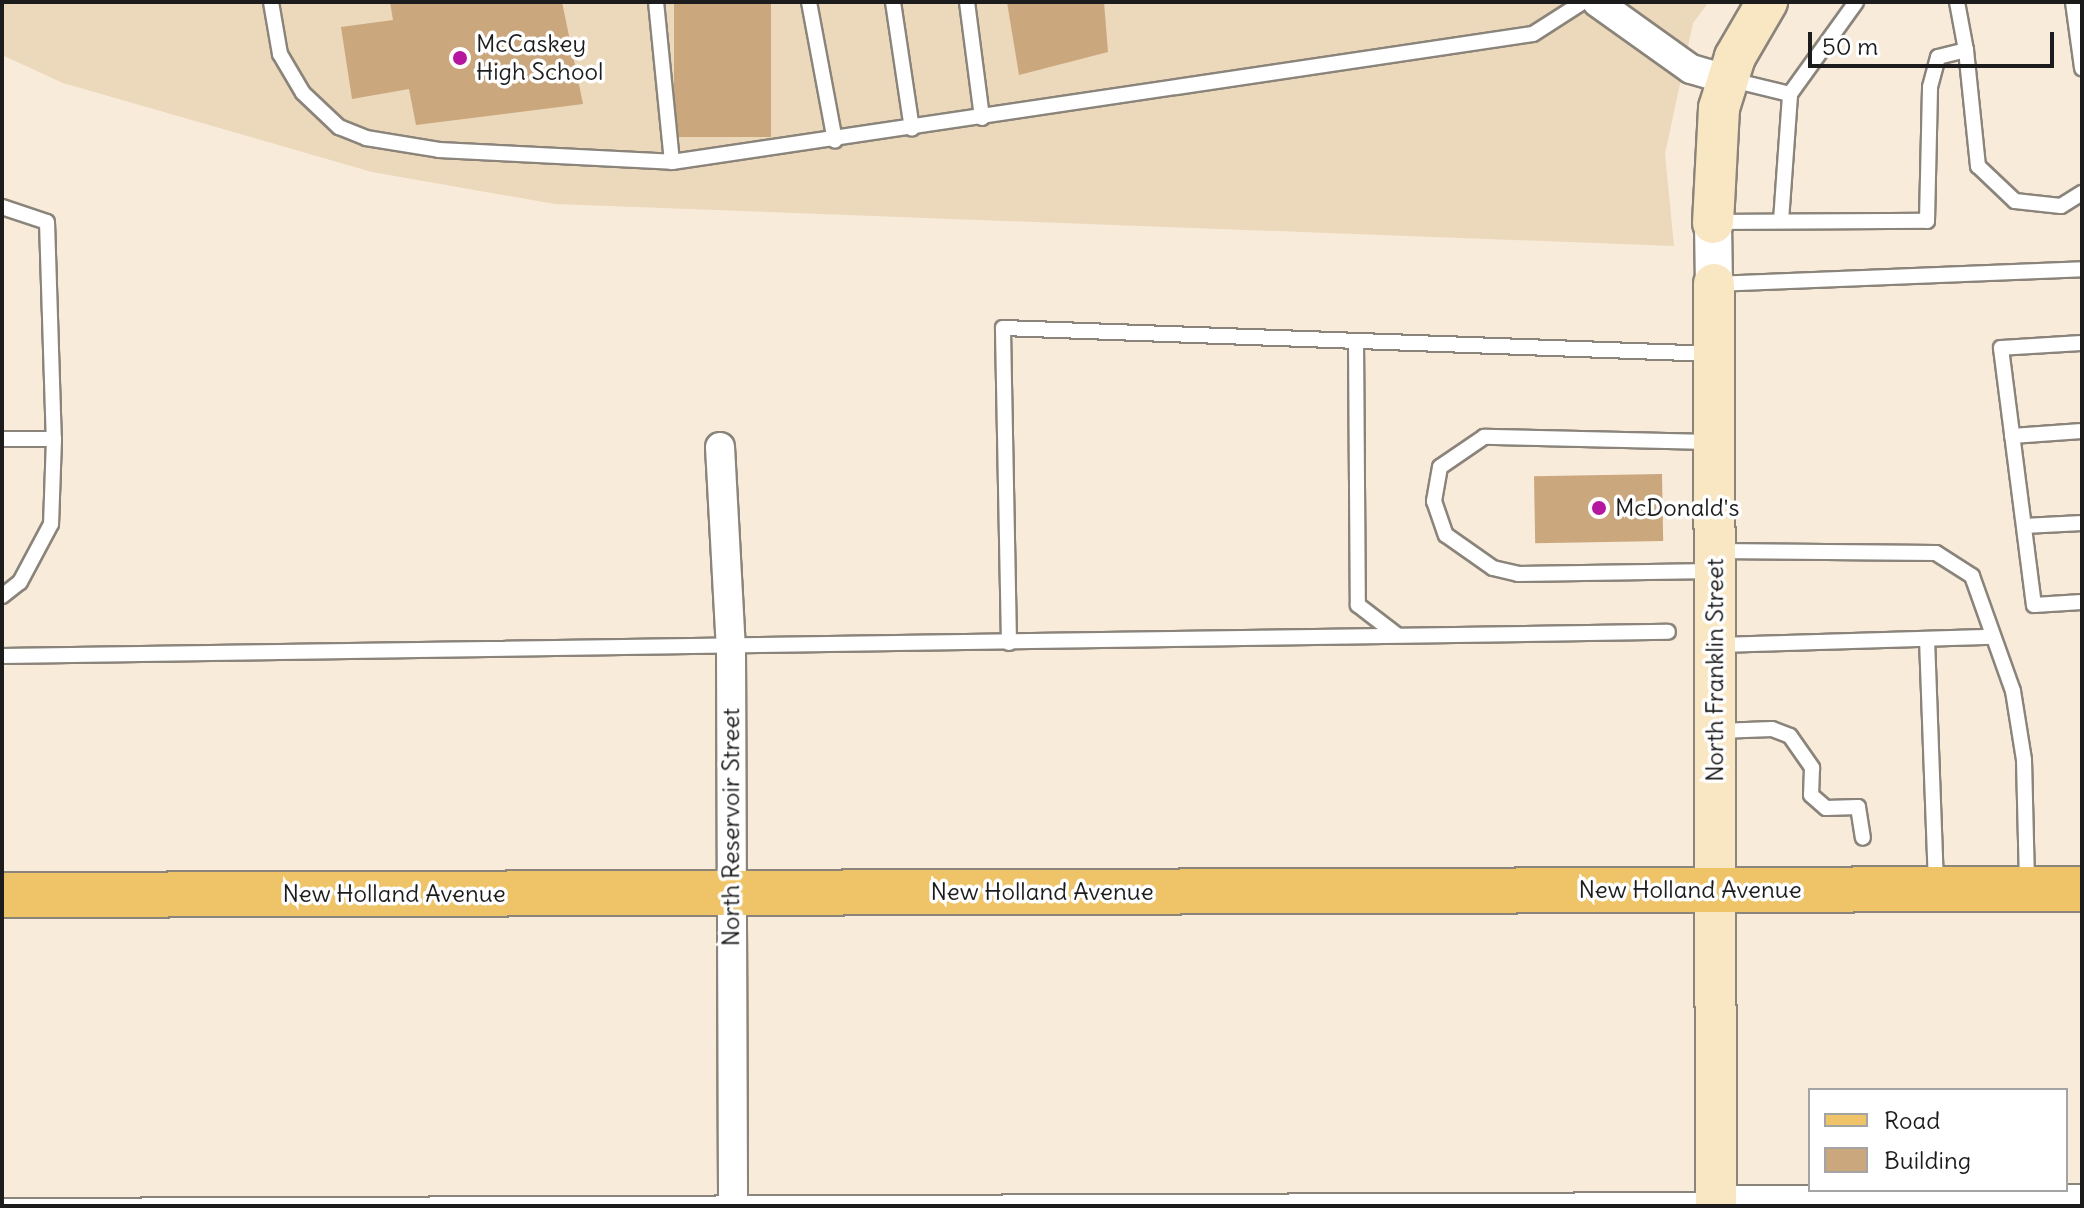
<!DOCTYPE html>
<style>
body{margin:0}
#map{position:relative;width:2084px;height:1208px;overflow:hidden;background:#f9ebda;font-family:Delius,sans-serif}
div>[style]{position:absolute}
.built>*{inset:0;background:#ecd8ba}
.building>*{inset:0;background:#cba77e;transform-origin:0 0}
.roads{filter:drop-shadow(2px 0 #8a847b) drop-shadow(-2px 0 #8a847b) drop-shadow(0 2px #8a847b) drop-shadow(0 -2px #8a847b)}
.service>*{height:14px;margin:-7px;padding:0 7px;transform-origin:7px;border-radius:7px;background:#fff}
.minor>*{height:28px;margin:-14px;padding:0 14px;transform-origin:14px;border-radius:14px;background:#fff}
.tertiary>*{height:36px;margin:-18px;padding:0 18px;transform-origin:18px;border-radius:18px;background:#fff}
.secondary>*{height:40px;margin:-20px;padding:0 20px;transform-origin:20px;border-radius:20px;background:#f9e7c3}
.primary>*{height:44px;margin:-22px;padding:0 22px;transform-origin:22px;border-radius:22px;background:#efc469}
.dots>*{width:22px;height:22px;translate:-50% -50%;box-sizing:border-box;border:4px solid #fff;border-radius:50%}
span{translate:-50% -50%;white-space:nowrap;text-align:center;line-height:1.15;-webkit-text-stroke:7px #fff;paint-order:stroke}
.poi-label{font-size:24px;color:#1c1c1c}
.left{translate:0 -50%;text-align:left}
.street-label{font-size:24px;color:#1c1c1c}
.frame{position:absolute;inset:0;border:4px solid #1c1c1c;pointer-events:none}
.legend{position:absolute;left:1808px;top:1088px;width:260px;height:104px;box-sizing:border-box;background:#fff;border:2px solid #a4a4a4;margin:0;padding:10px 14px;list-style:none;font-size:24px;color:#1c1c1c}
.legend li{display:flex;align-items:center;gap:16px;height:40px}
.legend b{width:40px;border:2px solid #a4a4a4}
.scale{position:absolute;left:1808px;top:32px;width:246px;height:36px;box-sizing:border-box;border:4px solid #1c1c1c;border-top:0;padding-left:10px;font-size:24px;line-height:28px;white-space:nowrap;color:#1c1c1c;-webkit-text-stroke:6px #fff;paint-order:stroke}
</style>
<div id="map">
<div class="built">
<i style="clip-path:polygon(2px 2px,1709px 2px,1693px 23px,1665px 154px,1674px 246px,555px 204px,372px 172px,63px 83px,2px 55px)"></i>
</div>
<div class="building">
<i style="clip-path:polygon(390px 2px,562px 2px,583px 104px,416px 125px,409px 89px,352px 99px,341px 27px,393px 20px)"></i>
<i style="left:674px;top:2px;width:97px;height:135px"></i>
<i style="clip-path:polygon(1007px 2px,1104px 2px,1108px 52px,1019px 75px)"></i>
<i style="left:1662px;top:474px;width:67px;height:128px;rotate:89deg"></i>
</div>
<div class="roads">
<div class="service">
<i style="left:271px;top:2px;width:53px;rotate:80.2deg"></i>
<i style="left:280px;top:54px;width:45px;rotate:59.5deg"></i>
<i style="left:303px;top:93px;width:50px;rotate:43.4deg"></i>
<i style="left:339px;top:127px;width:29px;rotate:22deg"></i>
<i style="left:366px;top:138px;width:74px;rotate:9.3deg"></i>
<i style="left:439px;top:150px;width:233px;rotate:2.9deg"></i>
<i style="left:672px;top:162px;width:161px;rotate:-95.7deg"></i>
<i style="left:809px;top:2px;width:141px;rotate:79.4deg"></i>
<i style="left:893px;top:2px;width:128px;rotate:81.5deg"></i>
<i style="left:967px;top:2px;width:117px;rotate:82.6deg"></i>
<i style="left:1957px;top:2px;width:49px;rotate:79.4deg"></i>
<i style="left:2073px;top:2px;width:67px;rotate:82.2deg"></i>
<i style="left:1732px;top:80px;width:60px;rotate:13.6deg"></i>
<i style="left:672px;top:162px;width:870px;rotate:-8.46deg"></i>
<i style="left:1533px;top:34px;width:59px;rotate:-32.6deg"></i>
<i style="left:2px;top:207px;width:47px;rotate:18.4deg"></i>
<i style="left:47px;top:222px;width:217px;rotate:88.2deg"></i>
<i style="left:1781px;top:221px;width:127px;rotate:-85.9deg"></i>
<i style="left:1790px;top:94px;width:113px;rotate:-54.3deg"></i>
<i style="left:1717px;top:222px;width:210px;rotate:-0.3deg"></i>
<i style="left:1927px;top:221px;width:134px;rotate:-88.7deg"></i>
<i style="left:1930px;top:87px;width:31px;rotate:-75deg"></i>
<i style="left:1938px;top:57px;width:29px;rotate:-14deg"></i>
<i style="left:1966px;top:50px;width:117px;rotate:84.1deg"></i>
<i style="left:1978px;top:166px;width:51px;rotate:43.4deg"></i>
<i style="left:2015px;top:201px;width:46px;rotate:6.2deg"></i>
<i style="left:2061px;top:206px;width:25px;rotate:-32deg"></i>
<i style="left:1715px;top:284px;width:367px;rotate:-2.3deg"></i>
<i style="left:1356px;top:341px;width:264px;rotate:89.6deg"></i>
<i style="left:1358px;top:605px;width:49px;rotate:37.6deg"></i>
<i style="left:2082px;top:343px;width:81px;rotate:176.5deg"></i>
<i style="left:2001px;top:348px;width:259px;rotate:82.7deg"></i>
<i style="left:2034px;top:605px;width:48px;rotate:-3.6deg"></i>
<i style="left:2012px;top:436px;width:70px;rotate:-4.1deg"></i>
<i style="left:2px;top:439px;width:52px"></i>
<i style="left:54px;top:439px;width:85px;rotate:92deg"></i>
<i style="left:51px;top:524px;width:66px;rotate:118.1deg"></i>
<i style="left:20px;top:582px;width:23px;rotate:142deg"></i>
<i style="left:1710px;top:442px;width:226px;rotate:-178.7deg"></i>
<i style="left:1484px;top:437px;width:53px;rotate:145.7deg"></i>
<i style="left:1440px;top:467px;width:35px;rotate:100deg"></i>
<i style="left:1434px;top:501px;width:36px;rotate:71deg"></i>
<i style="left:1446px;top:535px;width:57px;rotate:35.1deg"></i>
<i style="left:1493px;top:568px;width:26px;rotate:13deg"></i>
<i style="left:1518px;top:574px;width:196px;rotate:-0.9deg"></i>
<i style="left:2024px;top:526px;width:58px;rotate:-3deg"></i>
<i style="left:1716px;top:551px;width:220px;rotate:0.5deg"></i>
<i style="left:1936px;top:553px;width:43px;rotate:32.6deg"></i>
<i style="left:1972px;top:576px;width:122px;rotate:70.4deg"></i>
<i style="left:2013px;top:691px;width:70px;rotate:80.9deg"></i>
<i style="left:2024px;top:760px;width:124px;rotate:88.6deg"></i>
<i style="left:1927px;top:639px;width:245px;rotate:87.9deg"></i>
<i style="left:1009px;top:643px;width:315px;rotate:-91.1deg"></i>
<i style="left:1003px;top:328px;width:711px;rotate:2.09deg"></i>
<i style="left:1719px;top:645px;width:274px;rotate:-1.7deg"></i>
<i style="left:2px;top:656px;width:1666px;rotate:-0.83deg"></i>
<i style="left:1719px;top:731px;width:53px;rotate:-2.2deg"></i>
<i style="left:1772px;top:729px;width:19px;rotate:21deg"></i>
<i style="left:1790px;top:736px;width:39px;rotate:55deg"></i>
<i style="left:1812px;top:768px;width:27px;rotate:92deg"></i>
<i style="left:1811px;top:795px;width:20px;rotate:41deg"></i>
<i style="left:1826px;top:808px;width:32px;rotate:-2deg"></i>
<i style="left:1858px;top:807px;width:31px;rotate:81deg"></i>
<i style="left:2px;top:1206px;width:1710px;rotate:-0.2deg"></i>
</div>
<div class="minor">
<i style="left:1597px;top:2px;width:115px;rotate:35.5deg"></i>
<i style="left:1691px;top:69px;width:37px;rotate:16deg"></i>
<i style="left:720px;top:447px;width:201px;rotate:86.9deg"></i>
<i style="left:731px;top:648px;width:558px;rotate:89.79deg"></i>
<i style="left:1716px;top:1200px;width:366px;rotate:-0.2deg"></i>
</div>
<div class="tertiary">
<i style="left:1713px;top:223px;width:61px;rotate:89.1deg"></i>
</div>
<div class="secondary">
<i style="left:1713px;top:223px;width:115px;rotate:-87deg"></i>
<i style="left:1719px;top:108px;width:53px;rotate:-72.6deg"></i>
<i style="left:1735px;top:57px;width:64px;rotate:-59.8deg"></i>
<i style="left:1714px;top:284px;width:922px;rotate:89.88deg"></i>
</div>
<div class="primary">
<i style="left:2px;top:895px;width:2080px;rotate:-0.17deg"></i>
</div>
</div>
<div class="dots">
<i style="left:460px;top:58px;background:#b5179e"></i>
<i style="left:1599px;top:508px;background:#b5179e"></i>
</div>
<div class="poi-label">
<span class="left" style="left:476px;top:58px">McCaskey<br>High School</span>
<span class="left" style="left:1615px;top:508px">McDonald's</span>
</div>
<div class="street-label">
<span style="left:1715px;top:670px;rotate:-90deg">North Franklin Street</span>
<span style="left:731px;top:827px;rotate:-90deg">North Reservoir Street</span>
<span style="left:1690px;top:890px">New Holland Avenue</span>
<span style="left:1042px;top:892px">New Holland Avenue</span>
<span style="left:394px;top:894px">New Holland Avenue</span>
</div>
<div class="frame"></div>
<ul class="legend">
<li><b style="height:10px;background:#efc469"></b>Road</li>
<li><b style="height:22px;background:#cba77e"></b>Building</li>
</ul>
<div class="scale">50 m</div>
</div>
